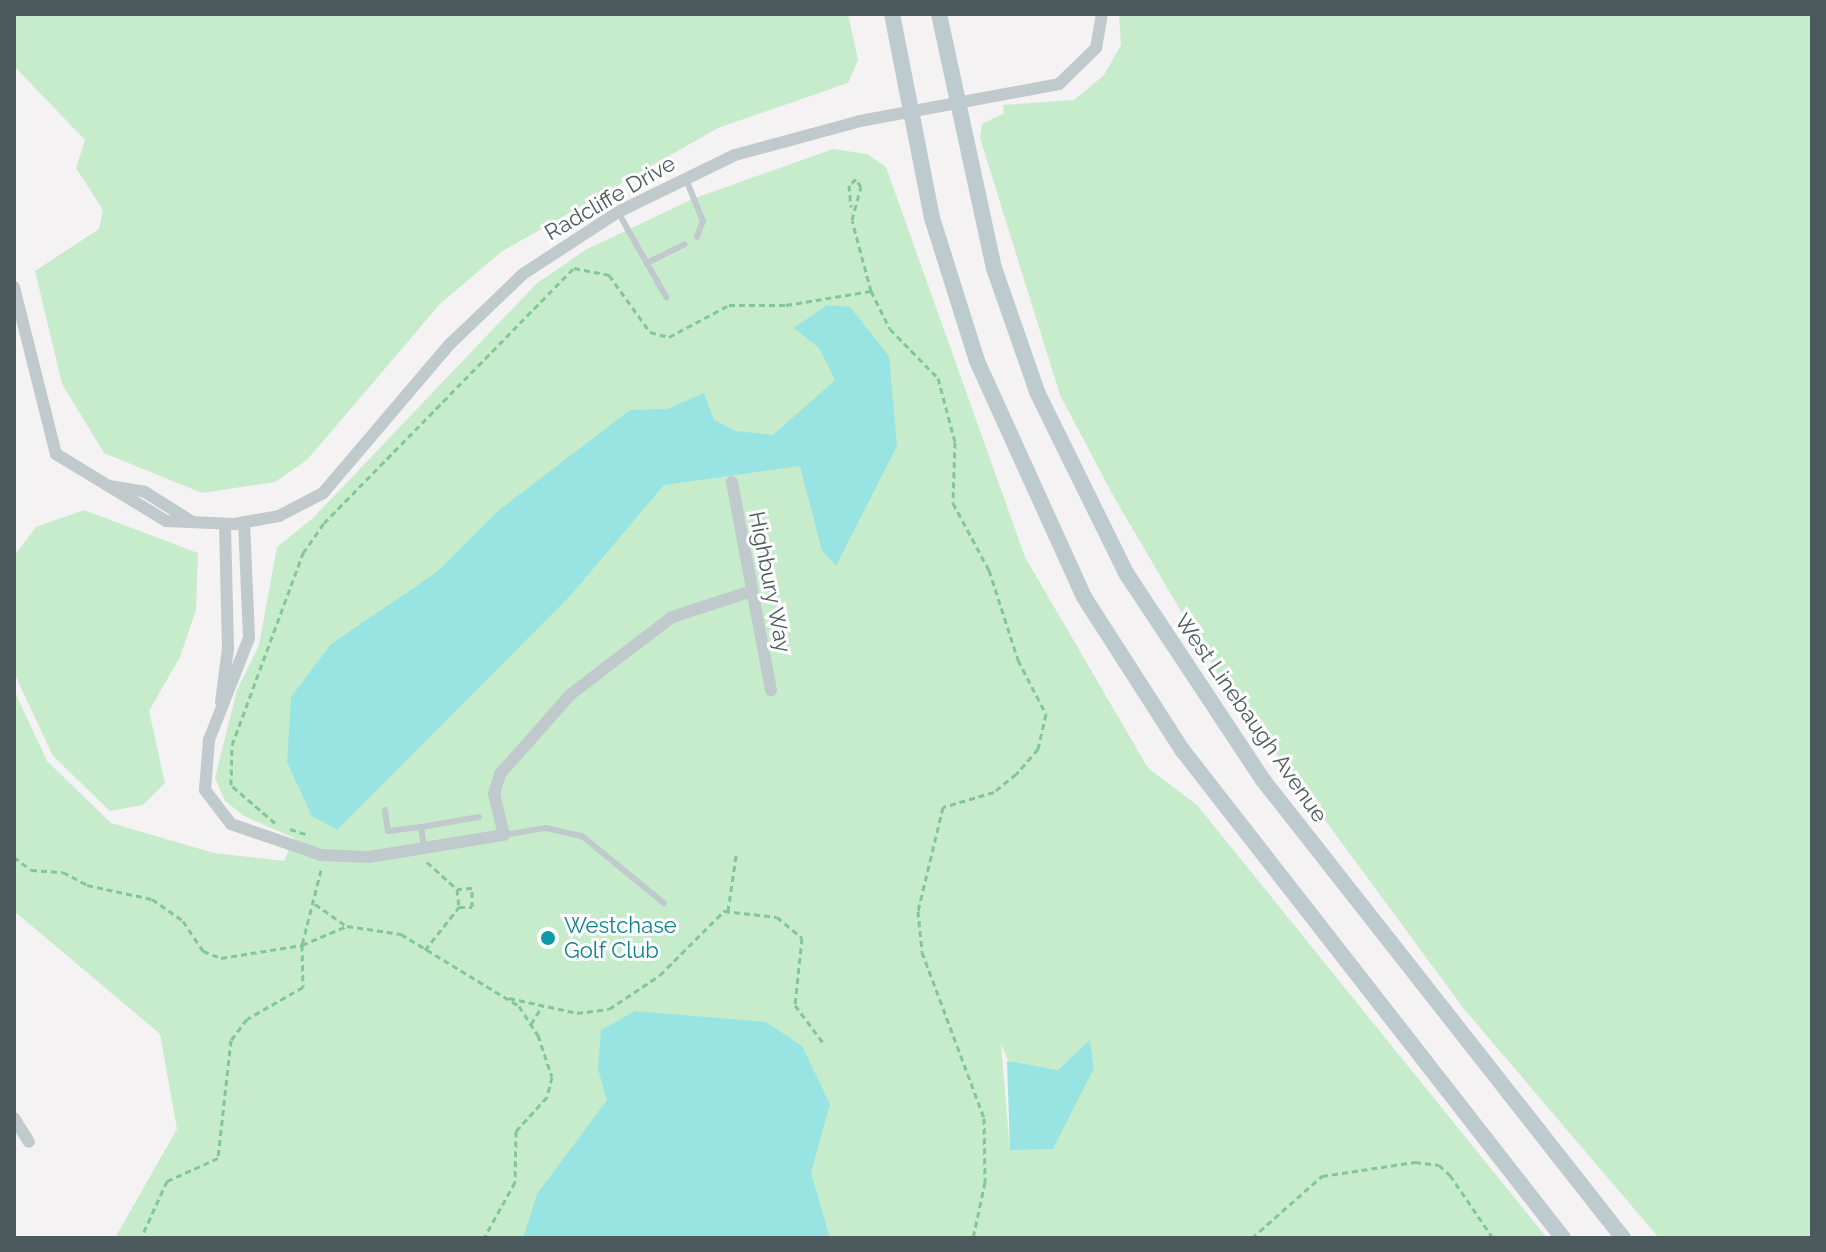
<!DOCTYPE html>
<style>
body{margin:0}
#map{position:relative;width:1826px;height:1252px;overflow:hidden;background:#f4f2f3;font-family:Raleway,sans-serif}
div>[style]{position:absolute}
.green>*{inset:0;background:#c7eccc}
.water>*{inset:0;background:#98e4e2}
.path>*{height:3px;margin-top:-1.5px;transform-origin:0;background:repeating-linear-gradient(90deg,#82c794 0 6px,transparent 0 10px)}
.lane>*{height:6px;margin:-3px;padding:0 3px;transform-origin:3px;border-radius:3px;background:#c0cacd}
.street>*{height:12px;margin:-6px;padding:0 6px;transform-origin:6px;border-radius:6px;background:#c0cacd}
.secondary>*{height:16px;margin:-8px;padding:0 8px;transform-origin:8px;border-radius:8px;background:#bdcace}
.dots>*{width:22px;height:22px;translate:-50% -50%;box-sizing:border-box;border:4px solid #fff;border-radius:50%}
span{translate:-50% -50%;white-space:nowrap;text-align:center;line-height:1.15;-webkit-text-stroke:6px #fff;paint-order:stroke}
.street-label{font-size:22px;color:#4c5a5e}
.culture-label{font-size:22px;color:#0d838f}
.left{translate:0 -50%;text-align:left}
.frame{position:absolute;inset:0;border:16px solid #4c5a5e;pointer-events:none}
</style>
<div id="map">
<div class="green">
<i style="clip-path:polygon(14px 14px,848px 14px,858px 60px,848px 83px,718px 128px,501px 252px,440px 304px,307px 460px,275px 482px,202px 493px,104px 453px,62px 384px,35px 271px,99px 229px,103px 210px,76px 168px,85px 140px,14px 66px)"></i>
<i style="clip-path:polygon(1119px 14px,1812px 14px,1812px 1238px,1659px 1238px,1464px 1009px,1219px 676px,1115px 499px,1060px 395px,980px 138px,982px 124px,1004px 113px,1003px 105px,1074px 100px,1104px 75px,1121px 45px)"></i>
<i style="clip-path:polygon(evenodd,833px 149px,867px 154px,886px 167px,1025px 557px,1148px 768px,1197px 805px,1547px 1238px,115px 1238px,177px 1129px,160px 1034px,14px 911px,14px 690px,47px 761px,111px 823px,214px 853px,284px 861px,294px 838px,244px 816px,225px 801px,215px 778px,237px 690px,259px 645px,277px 547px,313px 518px,537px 283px,587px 249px,695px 198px,833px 149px,1090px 1041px,1094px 1068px,1076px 1099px,1010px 1150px,1001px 1044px,1009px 1062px,1058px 1070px,1090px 1041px)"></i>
<i style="clip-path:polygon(84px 510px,198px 553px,196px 610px,180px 657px,149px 711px,165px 783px,143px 805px,110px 811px,53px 756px,14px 673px,14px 556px,36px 527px)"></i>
</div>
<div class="water">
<i style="clip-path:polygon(827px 305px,850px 307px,889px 356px,897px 446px,836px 566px,822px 551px,800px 466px,664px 485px,571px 595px,337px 830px,312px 816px,287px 762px,291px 697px,331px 644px,437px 572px,498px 511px,630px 410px,667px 409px,704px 393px,714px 420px,736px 431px,773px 435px,835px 380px,819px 348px,794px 328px)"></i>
<i style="clip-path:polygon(635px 1011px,766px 1022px,802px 1046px,830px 1104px,811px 1173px,830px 1238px,523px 1238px,537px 1194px,607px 1100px,598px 1069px,601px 1030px)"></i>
<i style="clip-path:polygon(1090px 1040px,1094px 1068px,1053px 1149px,1010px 1150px,1007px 1061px,1058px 1070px)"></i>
</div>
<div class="path">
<i style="left:871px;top:291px;width:42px;rotate:63.4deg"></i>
<i style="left:890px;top:329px;width:69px;rotate:45.6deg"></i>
<i style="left:938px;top:378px;width:66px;rotate:75.1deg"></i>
<i style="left:955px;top:442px;width:61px;rotate:91.9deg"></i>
<i style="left:953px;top:503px;width:76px;rotate:61.8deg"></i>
<i style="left:989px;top:570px;width:95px;rotate:72.1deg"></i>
<i style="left:1018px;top:660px;width:61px;rotate:62.6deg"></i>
<i style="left:1046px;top:714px;width:36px;rotate:103deg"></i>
<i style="left:1038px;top:749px;width:33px;rotate:131deg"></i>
<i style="left:1016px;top:774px;width:28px;rotate:141deg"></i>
<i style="left:994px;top:792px;width:53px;rotate:163.6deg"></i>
<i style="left:943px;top:807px;width:107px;rotate:103.5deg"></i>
<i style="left:918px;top:911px;width:41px;rotate:84.4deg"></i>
<i style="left:922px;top:952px;width:177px;rotate:69.5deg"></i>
<i style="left:984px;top:1118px;width:64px;rotate:89.1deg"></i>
<i style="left:985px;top:1182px;width:57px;rotate:102.1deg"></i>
<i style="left:275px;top:823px;width:58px;rotate:-139.2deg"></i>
<i style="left:231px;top:785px;width:40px;rotate:-88.6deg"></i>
<i style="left:232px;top:745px;width:205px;rotate:-69.7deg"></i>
<i style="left:303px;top:553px;width:37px;rotate:-55deg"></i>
<i style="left:324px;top:523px;width:357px;rotate:-45.6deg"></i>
<i style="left:574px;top:268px;width:36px;rotate:11deg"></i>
<i style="left:609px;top:275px;width:70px;rotate:54.3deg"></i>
<i style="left:650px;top:332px;width:20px;rotate:15deg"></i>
<i style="left:669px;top:337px;width:68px;rotate:-28.1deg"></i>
<i style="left:729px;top:305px;width:57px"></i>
<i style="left:786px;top:305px;width:86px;rotate:-9.4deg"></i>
<i style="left:871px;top:291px;width:73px;rotate:-105deg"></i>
<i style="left:852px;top:220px;width:34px;rotate:-75deg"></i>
<i style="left:861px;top:187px;width:9px;rotate:-122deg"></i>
<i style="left:856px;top:179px;width:9px;rotate:139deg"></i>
<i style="left:849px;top:185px;width:22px;rotate:85deg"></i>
<i style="left:290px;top:829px;width:20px;rotate:18deg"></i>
<i style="left:14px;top:857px;width:21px;rotate:37deg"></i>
<i style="left:31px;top:870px;width:32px;rotate:4deg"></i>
<i style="left:63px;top:872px;width:27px;rotate:28deg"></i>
<i style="left:87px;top:885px;width:66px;rotate:12.2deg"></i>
<i style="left:152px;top:899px;width:38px;rotate:35deg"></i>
<i style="left:183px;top:921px;width:36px;rotate:56deg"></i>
<i style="left:203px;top:951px;width:19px;rotate:21deg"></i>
<i style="left:221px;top:958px;width:82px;rotate:-9.1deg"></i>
<i style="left:302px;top:945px;width:42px;rotate:88.6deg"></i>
<i style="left:303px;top:987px;width:64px;rotate:150.3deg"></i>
<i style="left:247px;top:1019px;width:26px;rotate:127deg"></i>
<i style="left:231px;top:1040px;width:119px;rotate:96.3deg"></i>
<i style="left:218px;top:1158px;width:56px;rotate:155.7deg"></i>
<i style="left:167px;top:1181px;width:63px;rotate:114.5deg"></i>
<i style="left:427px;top:862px;width:40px;rotate:42deg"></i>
<i style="left:321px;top:870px;width:77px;rotate:104.2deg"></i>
<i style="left:302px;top:945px;width:49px;rotate:-22.9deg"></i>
<i style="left:347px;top:926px;width:55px;rotate:8.4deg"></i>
<i style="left:401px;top:934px;width:138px;rotate:31.4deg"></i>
<i style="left:519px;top:1006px;width:35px;rotate:57deg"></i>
<i style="left:538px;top:1035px;width:44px;rotate:71.6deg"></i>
<i style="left:552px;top:1077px;width:21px;rotate:104deg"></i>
<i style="left:547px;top:1097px;width:46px;rotate:132.4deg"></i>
<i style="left:516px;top:1131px;width:51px;rotate:91.1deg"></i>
<i style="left:515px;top:1182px;width:64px;rotate:119deg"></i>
<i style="left:315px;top:904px;width:39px;rotate:35deg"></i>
<i style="left:728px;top:911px;width:56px;rotate:-81.7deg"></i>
<i style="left:425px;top:950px;width:55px;rotate:-51.7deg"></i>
<i style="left:459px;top:907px;width:13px"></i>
<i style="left:472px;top:907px;width:19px;rotate:-90deg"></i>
<i style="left:472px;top:888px;width:15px;rotate:176deg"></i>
<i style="left:457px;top:889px;width:18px;rotate:84deg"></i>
<i style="left:509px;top:998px;width:70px;rotate:12.4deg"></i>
<i style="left:577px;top:1013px;width:32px;rotate:-7deg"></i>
<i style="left:609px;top:1009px;width:61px;rotate:-33.7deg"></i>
<i style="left:660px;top:975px;width:91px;rotate:-45deg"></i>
<i style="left:724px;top:911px;width:53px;rotate:6.5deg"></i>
<i style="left:777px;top:917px;width:33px;rotate:40deg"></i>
<i style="left:802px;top:938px;width:67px;rotate:96deg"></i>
<i style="left:795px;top:1005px;width:49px;rotate:53.4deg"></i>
<i style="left:531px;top:1024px;width:22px;rotate:-58deg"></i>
<i style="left:1252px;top:1238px;width:94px;rotate:-41.5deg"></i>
<i style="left:1322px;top:1176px;width:94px;rotate:-8.6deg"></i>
<i style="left:1415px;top:1162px;width:24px;rotate:7deg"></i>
<i style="left:1439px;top:1165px;width:15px;rotate:42deg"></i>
<i style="left:1450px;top:1175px;width:76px;rotate:55.7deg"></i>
</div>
<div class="lane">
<i style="left:685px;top:177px;width:48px;rotate:67.8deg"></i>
<i style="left:703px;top:221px;width:17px;rotate:111deg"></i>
<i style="left:618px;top:212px;width:98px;rotate:60.5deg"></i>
<i style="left:647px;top:263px;width:42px;rotate:-26.6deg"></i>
<i style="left:385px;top:810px;width:21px;rotate:82deg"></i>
<i style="left:388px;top:831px;width:33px;rotate:-7deg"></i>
<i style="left:504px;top:835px;width:43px;rotate:-9.5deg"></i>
<i style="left:546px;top:828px;width:37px;rotate:13deg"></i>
<i style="left:582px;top:836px;width:106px;rotate:39.3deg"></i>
<i style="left:424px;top:848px;width:21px;rotate:-98deg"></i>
<i style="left:421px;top:827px;width:59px;rotate:-9.8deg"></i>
</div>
<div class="street">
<i style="left:14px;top:287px;width:172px;rotate:75.9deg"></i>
<i style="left:56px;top:454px;width:129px;rotate:31.3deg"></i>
<i style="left:166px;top:521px;width:69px;rotate:2.5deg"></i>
<i style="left:235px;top:524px;width:45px;rotate:-10.3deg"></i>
<i style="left:279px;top:516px;width:50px;rotate:-27.6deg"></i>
<i style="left:323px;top:493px;width:196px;rotate:-49.6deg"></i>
<i style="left:450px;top:344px;width:101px;rotate:-43.8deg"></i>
<i style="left:523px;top:274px;width:113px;rotate:-33.1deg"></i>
<i style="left:618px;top:212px;width:130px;rotate:-26deg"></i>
<i style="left:735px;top:155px;width:130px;rotate:-15.2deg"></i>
<i style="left:860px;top:121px;width:202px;rotate:-10.5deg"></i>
<i style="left:1059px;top:84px;width:52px;rotate:-44.2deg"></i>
<i style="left:1096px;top:48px;width:35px;rotate:-80deg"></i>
<i style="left:732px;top:482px;width:212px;rotate:79.4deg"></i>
<i style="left:109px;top:486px;width:36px;rotate:9deg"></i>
<i style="left:145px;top:492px;width:54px;rotate:32.2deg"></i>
<i style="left:244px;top:522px;width:116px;rotate:87.5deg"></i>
<i style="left:249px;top:638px;width:110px;rotate:111.4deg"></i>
<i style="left:209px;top:740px;width:50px;rotate:94.6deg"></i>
<i style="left:205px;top:790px;width:43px;rotate:52.6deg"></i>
<i style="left:231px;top:824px;width:95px;rotate:19deg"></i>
<i style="left:321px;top:855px;width:48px;rotate:2.4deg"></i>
<i style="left:369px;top:857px;width:137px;rotate:-9.3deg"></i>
<i style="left:504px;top:835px;width:42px;rotate:-103.7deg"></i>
<i style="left:494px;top:794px;width:21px;rotate:-73deg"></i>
<i style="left:500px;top:774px;width:107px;rotate:-48.4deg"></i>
<i style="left:571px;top:694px;width:127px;rotate:-37.3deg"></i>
<i style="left:672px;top:617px;width:81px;rotate:-18deg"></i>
<i style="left:221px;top:702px;width:54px;rotate:-82.6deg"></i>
<i style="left:228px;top:648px;width:124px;rotate:-91.4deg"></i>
<i style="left:14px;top:1118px;width:28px;rotate:58deg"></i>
</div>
<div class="secondary">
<i style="left:892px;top:14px;width:208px;rotate:78.9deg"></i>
<i style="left:932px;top:218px;width:150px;rotate:72.5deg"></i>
<i style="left:977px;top:361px;width:259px;rotate:65.6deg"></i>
<i style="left:1084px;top:597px;width:183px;rotate:57.3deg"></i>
<i style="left:1183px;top:751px;width:618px;rotate:52.04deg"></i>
<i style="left:939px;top:14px;width:260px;rotate:77.8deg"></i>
<i style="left:994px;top:268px;width:133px;rotate:70.8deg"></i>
<i style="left:1038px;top:394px;width:199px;rotate:63.8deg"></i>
<i style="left:1126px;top:573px;width:248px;rotate:56.5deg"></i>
<i style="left:1263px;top:780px;width:583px;rotate:51.83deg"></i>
</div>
<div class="dots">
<i style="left:548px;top:938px;background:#0f9aa8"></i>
</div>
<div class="street-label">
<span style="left:610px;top:198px;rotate:-30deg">Radcliffe Drive</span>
<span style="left:770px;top:582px;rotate:79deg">Highbury Way</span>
<span style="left:1251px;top:718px;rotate:55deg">West Linebaugh Avenue</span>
</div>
<div class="culture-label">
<span class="left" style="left:564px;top:938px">Westchase<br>Golf Club</span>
</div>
<div class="frame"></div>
</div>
